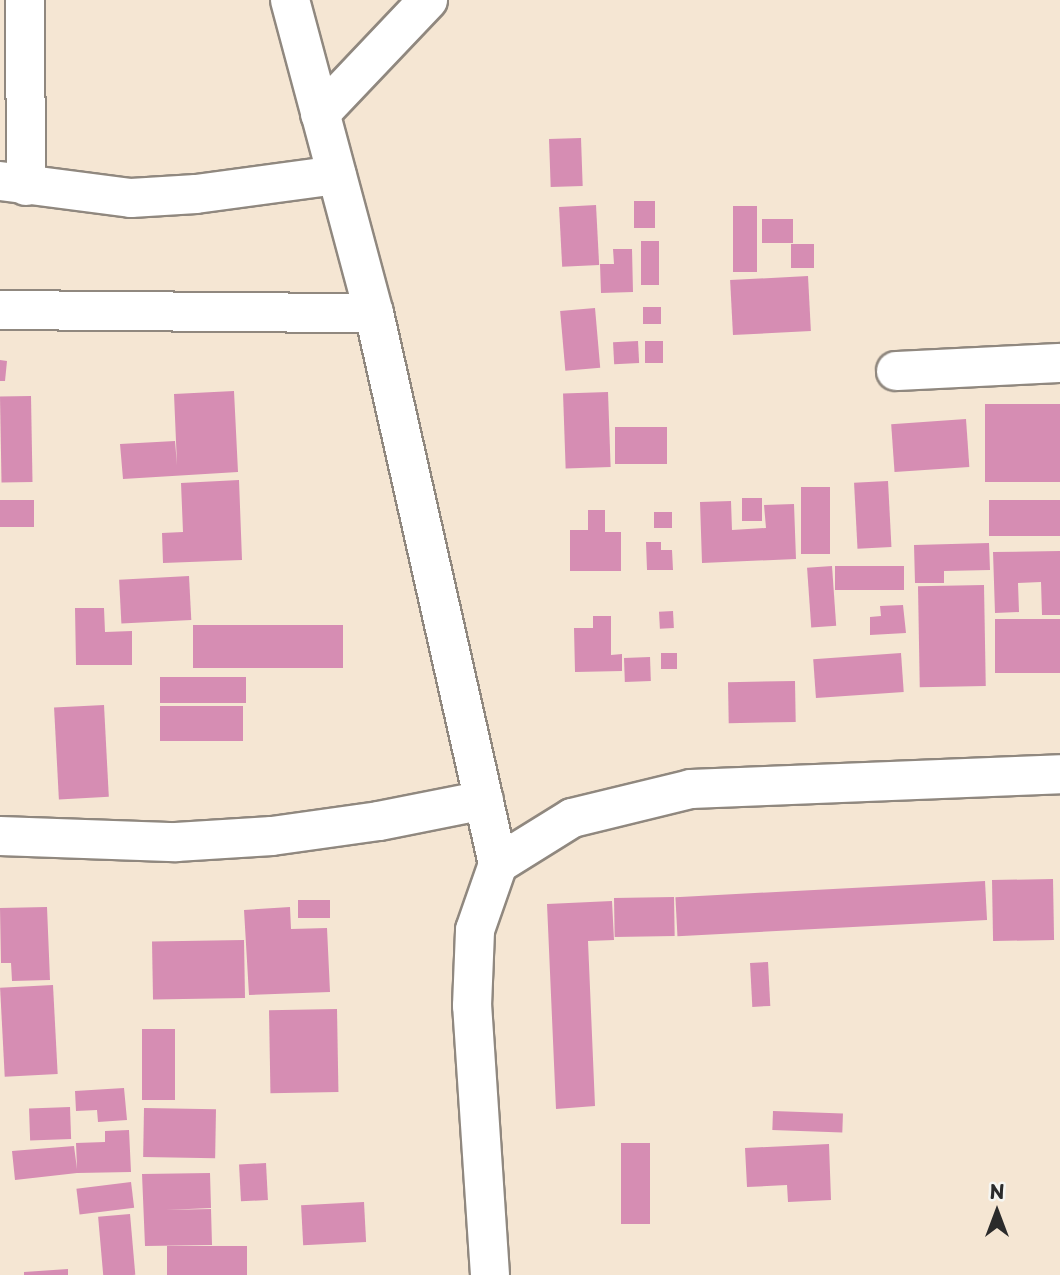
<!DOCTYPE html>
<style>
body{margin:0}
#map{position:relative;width:1060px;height:1275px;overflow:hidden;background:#f5e6d3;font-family:"Playpen Sans",sans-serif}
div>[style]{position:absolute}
.building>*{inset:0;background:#d68db3;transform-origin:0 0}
.roads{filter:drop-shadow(2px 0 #90887f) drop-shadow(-2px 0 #90887f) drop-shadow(0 2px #90887f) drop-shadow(0 -2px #90887f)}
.minor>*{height:38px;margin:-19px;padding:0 19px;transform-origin:19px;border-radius:19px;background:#fff}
span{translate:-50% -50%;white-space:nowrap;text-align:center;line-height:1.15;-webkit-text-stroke:5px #f6f6f2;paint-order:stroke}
.north{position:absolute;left:962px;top:1177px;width:70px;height:70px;-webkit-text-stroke:5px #f6f6f2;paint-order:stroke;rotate:0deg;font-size:19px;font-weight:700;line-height:28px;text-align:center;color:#2b2b2b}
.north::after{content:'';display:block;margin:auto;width:24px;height:32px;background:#2b2b2b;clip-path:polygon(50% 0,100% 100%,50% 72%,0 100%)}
</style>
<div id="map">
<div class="building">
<i style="left:581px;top:138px;width:48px;height:32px;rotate:88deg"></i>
<i style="left:634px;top:201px;width:21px;height:27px"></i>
<i style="left:596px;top:205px;width:60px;height:37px;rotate:87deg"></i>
<i style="left:733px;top:206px;width:24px;height:66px"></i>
<i style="left:762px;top:219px;width:31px;height:24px"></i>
<i style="left:641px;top:241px;width:18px;height:44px"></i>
<i style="left:791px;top:244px;width:23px;height:24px"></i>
<i style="clip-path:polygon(613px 249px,632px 249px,633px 292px,601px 293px,600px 264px,614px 264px)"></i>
<i style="left:808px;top:276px;width:55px;height:78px;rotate:87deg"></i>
<i style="left:643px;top:307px;width:18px;height:17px"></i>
<i style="left:595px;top:308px;width:60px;height:35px;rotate:85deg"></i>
<i style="left:638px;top:341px;width:22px;height:25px;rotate:87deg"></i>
<i style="left:645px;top:341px;width:18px;height:22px"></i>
<i style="clip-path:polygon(0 360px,7px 361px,5px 381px,0 381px)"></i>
<i style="clip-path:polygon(234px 391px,238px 472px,123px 479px,120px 444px,175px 441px,177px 465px,174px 394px)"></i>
<i style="left:608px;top:392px;width:75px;height:45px;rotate:88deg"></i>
<i style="left:31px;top:396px;width:86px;height:31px;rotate:89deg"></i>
<i style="left:985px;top:404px;width:75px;height:78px"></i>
<i style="left:966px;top:419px;width:48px;height:75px;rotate:86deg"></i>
<i style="left:667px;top:427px;width:37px;height:52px;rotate:90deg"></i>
<i style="clip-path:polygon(239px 480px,242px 560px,163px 563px,162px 533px,183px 532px,181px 483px)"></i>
<i style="left:888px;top:481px;width:66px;height:34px;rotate:87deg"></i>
<i style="left:801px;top:487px;width:29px;height:67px"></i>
<i style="left:762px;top:498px;width:23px;height:20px;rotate:90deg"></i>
<i style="left:0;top:500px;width:34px;height:27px"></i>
<i style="left:1060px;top:500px;width:36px;height:71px;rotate:90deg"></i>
<i style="clip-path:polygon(731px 501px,732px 530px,766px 528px,764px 505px,794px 504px,796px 559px,702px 563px,700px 502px)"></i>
<i style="clip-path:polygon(588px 510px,605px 510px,605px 532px,621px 532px,621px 571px,570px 571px,570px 530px,588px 530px)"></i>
<i style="left:654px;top:512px;width:18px;height:16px"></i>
<i style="clip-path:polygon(646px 542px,661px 542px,661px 550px,672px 550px,673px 570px,647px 570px)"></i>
<i style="clip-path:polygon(989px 543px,990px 570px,944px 571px,944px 583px,915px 583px,914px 545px)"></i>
<i style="clip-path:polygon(1060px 551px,1060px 615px,1042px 615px,1041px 582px,1018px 583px,1019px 612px,995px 613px,993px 552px)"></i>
<i style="left:832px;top:566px;width:60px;height:25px;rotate:86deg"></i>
<i style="left:904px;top:566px;width:24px;height:69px;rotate:90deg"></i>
<i style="left:189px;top:576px;width:44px;height:70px;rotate:87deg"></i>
<i style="left:984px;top:585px;width:101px;height:66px;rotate:89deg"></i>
<i style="clip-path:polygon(903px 605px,906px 633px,870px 635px,870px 617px,881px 616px,880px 606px)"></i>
<i style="clip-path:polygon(75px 608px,104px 608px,105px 632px,132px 631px,132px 665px,76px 665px)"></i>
<i style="left:673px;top:611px;width:17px;height:14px;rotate:87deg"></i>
<i style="clip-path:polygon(593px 616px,611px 616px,611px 655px,622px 654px,622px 671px,575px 672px,574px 628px,593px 628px)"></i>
<i style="left:1060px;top:619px;width:54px;height:65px;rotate:90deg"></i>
<i style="left:343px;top:625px;width:43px;height:150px;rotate:90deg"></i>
<i style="left:661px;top:653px;width:16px;height:16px"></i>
<i style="left:901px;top:653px;width:39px;height:88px;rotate:86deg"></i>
<i style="left:650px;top:657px;width:24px;height:26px;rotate:88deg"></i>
<i style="left:160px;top:677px;width:86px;height:26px"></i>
<i style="left:795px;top:681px;width:41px;height:67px;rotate:89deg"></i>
<i style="left:104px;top:705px;width:92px;height:50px;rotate:87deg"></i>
<i style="left:160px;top:706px;width:83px;height:35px"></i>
<i style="left:1053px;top:879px;width:61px;height:61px;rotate:89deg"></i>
<i style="left:985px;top:881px;width:39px;height:310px;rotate:87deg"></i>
<i style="left:674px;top:897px;width:39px;height:60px;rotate:89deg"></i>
<i style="left:298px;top:900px;width:32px;height:18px"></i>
<i style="clip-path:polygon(612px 901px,614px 940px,588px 941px,595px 1106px,556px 1109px,547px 904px)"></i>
<i style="clip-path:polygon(47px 907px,50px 980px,12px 981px,11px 963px,1px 963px,0 908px)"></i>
<i style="clip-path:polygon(290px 907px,291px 929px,327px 928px,330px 992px,249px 995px,244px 910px)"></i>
<i style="left:244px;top:940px;width:58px;height:92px;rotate:89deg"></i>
<i style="left:768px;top:962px;width:44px;height:18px;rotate:87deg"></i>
<i style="left:53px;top:985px;width:89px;height:53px;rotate:87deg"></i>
<i style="left:337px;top:1009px;width:83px;height:68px;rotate:89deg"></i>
<i style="left:142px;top:1029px;width:33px;height:71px"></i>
<i style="clip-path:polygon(124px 1088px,127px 1120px,98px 1122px,97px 1110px,76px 1111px,75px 1091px)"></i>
<i style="left:70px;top:1107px;width:32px;height:41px;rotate:88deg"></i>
<i style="left:144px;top:1108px;width:72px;height:49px;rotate:1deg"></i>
<i style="left:773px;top:1111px;width:70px;height:19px;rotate:2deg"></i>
<i style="clip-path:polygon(129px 1130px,131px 1172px,77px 1173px,15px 1180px,12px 1151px,74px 1146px,77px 1169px,76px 1143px,105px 1142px,105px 1131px)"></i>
<i style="left:621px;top:1143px;width:29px;height:81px"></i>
<i style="clip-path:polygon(829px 1144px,831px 1200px,788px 1202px,787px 1185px,747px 1187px,745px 1148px)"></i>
<i style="left:266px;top:1163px;width:37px;height:27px;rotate:87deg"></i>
<i style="clip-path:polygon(210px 1173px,211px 1208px,166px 1210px,211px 1209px,212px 1245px,145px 1246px,142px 1174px)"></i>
<i style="left:131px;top:1182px;width:26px;height:55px;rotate:83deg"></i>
<i style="left:364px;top:1202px;width:40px;height:63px;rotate:87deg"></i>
<i style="left:130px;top:1214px;width:61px;height:32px;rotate:85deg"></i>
<i style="left:247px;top:1246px;width:29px;height:80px;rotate:90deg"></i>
<i style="clip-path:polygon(68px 1269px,68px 1275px,24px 1275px,24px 1272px)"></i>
</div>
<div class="roads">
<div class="minor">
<i style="left:25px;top:0;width:186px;rotate:89.7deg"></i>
<i style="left:290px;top:0;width:324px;rotate:75deg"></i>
<i style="left:374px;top:313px;width:565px;rotate:77.32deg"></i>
<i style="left:320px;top:114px;width:157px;rotate:-46.5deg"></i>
<i style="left:0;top:181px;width:132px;rotate:7.4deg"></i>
<i style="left:131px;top:198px;width:65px;rotate:-3.5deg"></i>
<i style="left:196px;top:194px;width:142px;rotate:-7.7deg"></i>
<i style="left:0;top:310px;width:374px;rotate:0.5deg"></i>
<i style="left:896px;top:371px;width:164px;rotate:-2.8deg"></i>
<i style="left:0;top:836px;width:176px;rotate:2deg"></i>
<i style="left:176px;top:842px;width:96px;rotate:-3.6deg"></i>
<i style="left:272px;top:836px;width:108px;rotate:-8deg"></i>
<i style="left:379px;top:821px;width:107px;rotate:-11.3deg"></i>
<i style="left:490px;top:1275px;width:270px;rotate:-93.8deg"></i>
<i style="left:472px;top:1006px;width:76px;rotate:-87.7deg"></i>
<i style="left:475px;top:930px;width:70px;rotate:-70.8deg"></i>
<i style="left:498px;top:864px;width:87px;rotate:-31.9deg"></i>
<i style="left:572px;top:818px;width:122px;rotate:-13.7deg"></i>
<i style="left:691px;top:789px;width:369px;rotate:-2.3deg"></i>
</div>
</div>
<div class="north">N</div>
</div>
